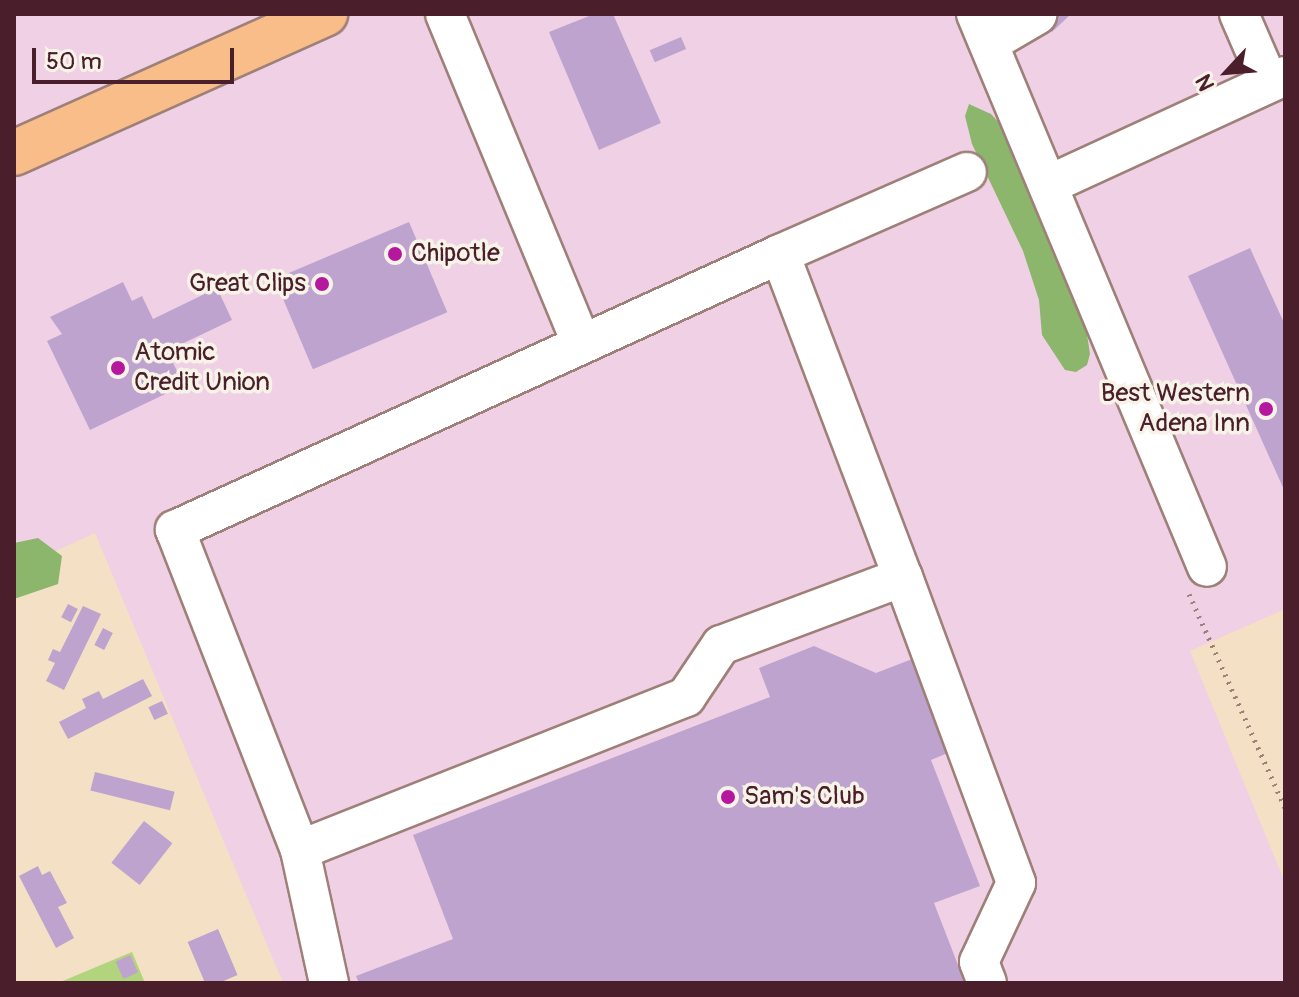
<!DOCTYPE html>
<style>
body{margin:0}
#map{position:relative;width:1299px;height:997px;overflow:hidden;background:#f3e0c5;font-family:Pangolin,sans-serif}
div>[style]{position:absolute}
.built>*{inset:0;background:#f0d0e5}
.green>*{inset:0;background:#b1d47c}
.forest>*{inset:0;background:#8cb66c}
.building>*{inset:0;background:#bea3cf;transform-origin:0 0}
.path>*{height:5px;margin-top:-2.5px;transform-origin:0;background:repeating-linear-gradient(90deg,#9e8078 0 2px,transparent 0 8px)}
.roads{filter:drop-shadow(2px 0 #9e8078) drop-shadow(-2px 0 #9e8078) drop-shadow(0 2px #9e8078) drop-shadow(0 -2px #9e8078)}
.minor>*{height:38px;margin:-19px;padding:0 19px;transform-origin:19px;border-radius:19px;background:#fff}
.major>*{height:44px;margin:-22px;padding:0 22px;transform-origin:22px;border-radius:22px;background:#f8bd89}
.dots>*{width:22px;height:22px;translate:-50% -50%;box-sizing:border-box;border:4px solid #f7f3e8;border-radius:50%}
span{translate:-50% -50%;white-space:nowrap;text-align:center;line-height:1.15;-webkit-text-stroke:7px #f7f3e8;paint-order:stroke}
.poi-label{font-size:26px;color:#4a1f2b}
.left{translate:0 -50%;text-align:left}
.right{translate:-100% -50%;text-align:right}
.frame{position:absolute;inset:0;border:16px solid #4a1f2b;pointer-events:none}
.north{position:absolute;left:1187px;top:32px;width:80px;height:80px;-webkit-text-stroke:6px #f7f3e8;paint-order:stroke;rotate:244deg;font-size:22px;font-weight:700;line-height:32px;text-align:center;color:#4a1f2b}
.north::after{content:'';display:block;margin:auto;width:28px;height:36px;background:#4a1f2b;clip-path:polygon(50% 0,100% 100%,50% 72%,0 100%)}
.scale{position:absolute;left:32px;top:48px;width:202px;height:36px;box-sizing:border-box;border:4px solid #4a1f2b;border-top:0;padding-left:10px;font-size:24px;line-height:28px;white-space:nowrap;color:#4a1f2b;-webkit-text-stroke:6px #f7f3e8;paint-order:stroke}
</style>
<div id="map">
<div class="built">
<i style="clip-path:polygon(14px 14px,1285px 14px,1285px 609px,1190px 651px,1285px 883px,1285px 983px,283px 983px,95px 533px,14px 570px)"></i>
</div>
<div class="green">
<i style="clip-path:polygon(132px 952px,145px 983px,58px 983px)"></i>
</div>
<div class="forest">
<i style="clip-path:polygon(969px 104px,991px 114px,1003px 127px,1085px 321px,1090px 354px,1087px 365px,1076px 372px,1065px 370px,1042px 335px,1039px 300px,1023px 251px,972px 144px,965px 116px)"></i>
<i style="clip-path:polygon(38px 538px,62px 556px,58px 584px,14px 599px,14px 543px)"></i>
</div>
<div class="building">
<i style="clip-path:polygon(594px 14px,613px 14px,661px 123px,599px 150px,549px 32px)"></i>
<i style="clip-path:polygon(1036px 14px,1071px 14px,1052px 32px)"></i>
<i style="left:681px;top:37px;width:13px;height:34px;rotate:67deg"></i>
<i style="left:409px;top:222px;width:98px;height:146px;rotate:67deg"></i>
<i style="clip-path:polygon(1250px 248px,1285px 325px,1285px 492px,1188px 276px)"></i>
<i style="clip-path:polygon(123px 282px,132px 301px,142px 296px,153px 319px,217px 288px,232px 320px,167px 351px,184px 385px,90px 430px,47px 341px,62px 334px,50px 317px)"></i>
<i style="left:68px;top:604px;width:11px;height:15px;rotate:27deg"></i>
<i style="clip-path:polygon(83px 606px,101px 614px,64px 690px,46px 681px,55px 663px,48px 660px,53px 649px,60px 652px)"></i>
<i style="left:103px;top:628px;width:11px;height:19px;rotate:27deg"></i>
<i style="clip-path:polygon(814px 646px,876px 673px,920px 656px,957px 749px,931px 760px,980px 886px,934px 903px,965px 983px,359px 983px,356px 976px,453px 939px,413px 835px,770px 697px,759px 668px)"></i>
<i style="clip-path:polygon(143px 679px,152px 696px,68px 739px,59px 722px,86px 708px,82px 699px,99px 691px,103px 699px)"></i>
<i style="left:162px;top:701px;width:14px;height:15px;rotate:65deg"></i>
<i style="left:95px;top:772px;width:82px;height:19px;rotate:14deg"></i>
<i style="left:144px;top:821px;width:36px;height:53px;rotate:38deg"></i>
<i style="clip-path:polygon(38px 866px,42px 875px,50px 871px,67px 903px,58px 907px,74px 938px,56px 948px,19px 876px)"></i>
<i style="left:218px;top:929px;width:50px;height:33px;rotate:67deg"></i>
<i style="left:130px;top:955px;width:19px;height:16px;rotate:65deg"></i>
</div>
<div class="path">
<i style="left:1189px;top:594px;width:235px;rotate:65.8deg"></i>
</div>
<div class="roads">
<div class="minor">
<i style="left:445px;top:14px;width:355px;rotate:67.5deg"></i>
<i style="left:976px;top:14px;width:599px;rotate:67.33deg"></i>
<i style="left:1239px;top:14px;width:75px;rotate:66.5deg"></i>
<i style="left:989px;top:43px;width:56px;rotate:-30.3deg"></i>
<i style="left:1048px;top:185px;width:261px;rotate:-24.7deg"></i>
<i style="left:780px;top:254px;width:346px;rotate:69.2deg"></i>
<i style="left:903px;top:577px;width:194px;rotate:159.5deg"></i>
<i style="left:721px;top:645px;width:63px;rotate:123.9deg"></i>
<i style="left:686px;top:697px;width:415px;rotate:158.4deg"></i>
<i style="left:300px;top:850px;width:344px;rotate:-111.3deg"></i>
<i style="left:175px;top:530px;width:665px;rotate:-24.52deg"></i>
<i style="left:780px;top:254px;width:204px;rotate:-23.7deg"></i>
<i style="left:903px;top:577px;width:326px;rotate:69.7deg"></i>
<i style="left:1016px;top:883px;width:87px;rotate:115.1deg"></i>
<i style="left:979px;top:962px;width:22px;rotate:69deg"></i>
<i style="left:300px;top:850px;width:136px;rotate:77.7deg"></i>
</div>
<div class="major">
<i style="left:14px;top:153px;width:341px;rotate:-24.1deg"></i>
</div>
</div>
<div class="dots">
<i style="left:395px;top:254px;background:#b5179e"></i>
<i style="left:322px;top:284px;background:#b5179e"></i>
<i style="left:118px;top:368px;background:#b5179e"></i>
<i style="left:1266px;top:409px;background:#b5179e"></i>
<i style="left:728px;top:797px;background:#b5179e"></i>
</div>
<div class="poi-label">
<span class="left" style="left:411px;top:254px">Chipotle</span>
<span class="right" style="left:306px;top:284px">Great Clips</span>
<span class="left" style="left:134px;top:368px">Atomic<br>Credit Union</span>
<span class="right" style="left:1250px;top:409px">Best Western<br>Adena Inn</span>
<span class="left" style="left:744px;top:797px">Sam's Club</span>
</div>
<div class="frame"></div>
<div class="north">N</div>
<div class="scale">50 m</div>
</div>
